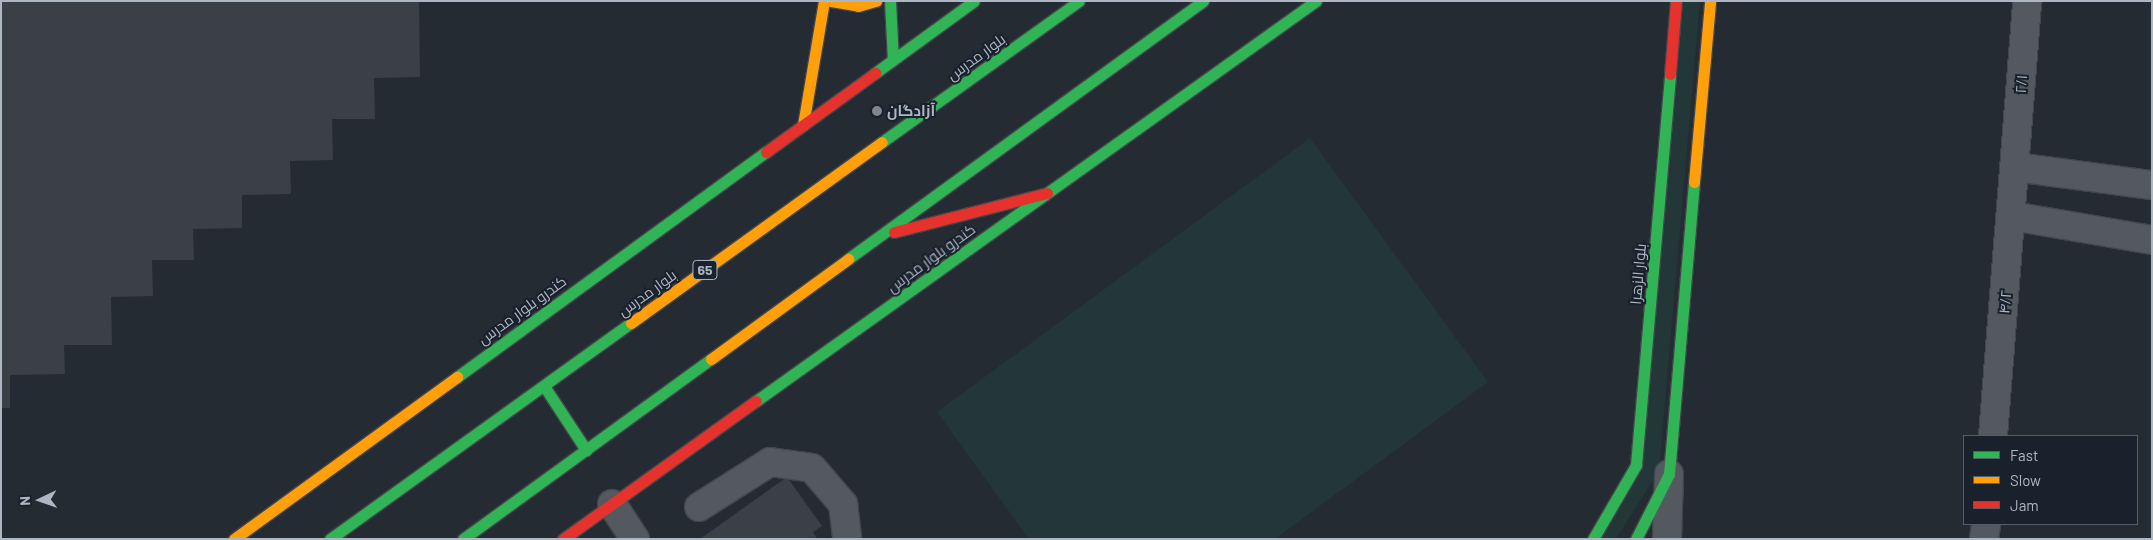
<!DOCTYPE html>
<meta charset="utf-8">
<style>
body{margin:0}
#map{position:relative;width:2153px;height:540px;overflow:hidden;background:#252b32;font-family:Barlow,Cairo,sans-serif}
div>[style]{position:absolute}
.green>*{inset:0;background:#233638}
.building>*{inset:0;background:#3a4046}
.roads{filter:drop-shadow(1px 0 #42474c) drop-shadow(-1px 0 #42474c) drop-shadow(0 1px #42474c) drop-shadow(0 -1px #42474c)}
.street>*{height:28px;margin:-14px;padding:0 14px;transform-origin:14px;border-radius:14px;background:#545960}
.fast>*{height:11px;margin:-5.5px;padding:0 5.5px;transform-origin:5.5px;border-radius:5.5px;background:#30b455}
.slow>*{height:11px;margin:-5.5px;padding:0 5.5px;transform-origin:5.5px;border-radius:5.5px;background:#ff9f0a}
.jam>*{height:11px;margin:-5.5px;padding:0 5.5px;transform-origin:5.5px;border-radius:5.5px;background:#e5322d}
.dots>*{width:14px;height:14px;translate:-50% -50%;box-sizing:border-box;border:2px solid #19212c;border-radius:50%}
span{translate:-50% -50%;white-space:nowrap;text-align:center;line-height:1.15;-webkit-text-stroke:4px #19212c;paint-order:stroke}
.shield-label span{padding:1px 4px;background:#19212c;border:1px solid;border-radius:4px;-webkit-text-stroke-width:0}
.shield-label{font-size:14px;color:#adb7c4;font-weight:700}
.street-label{font-size:15px;color:#adb7c4}
.poi-label{font-size:15px;color:#adb7c4;font-weight:700}
.left{translate:0 -50%;text-align:left}
.frame{position:absolute;inset:0;border:2px solid #adb7c4;pointer-events:none}
.legend{position:absolute;left:1963px;top:435px;width:175px;height:90px;box-sizing:border-box;background:#19212c;border:1px solid #545d69;margin:0;padding:6px 9px;list-style:none;font-size:15px;color:#adb7c4}
.legend li{display:flex;align-items:center;gap:10px;height:25px}
.legend b{width:25px;border:1px solid #545d69}
.north{position:absolute;left:15px;top:475px;width:50px;height:50px;-webkit-text-stroke:4px #19212c;paint-order:stroke;rotate:267deg;font-size:14px;font-weight:700;line-height:20px;text-align:center;color:#adb7c4}
.north::after{content:'';display:block;margin:auto;width:18px;height:22px;background:#adb7c4;clip-path:polygon(50% 0,100% 100%,50% 72%,0 100%)}
</style>
<div id="map">
<div class="green">
<i style="clip-path:polygon(1682px 1px,1700px 1px,1659px 471px,1616px 539px,1599px 539px,1642px 464px)"></i>
<i style="clip-path:polygon(1310px 138px,1488px 382px,1275px 539px,1029px 539px,937px 412px)"></i>
</div>
<div class="building">
<i style="clip-path:polygon(1px 1px,419px 1px,420px 77px,374px 78px,375px 119px,332px 119px,333px 160px,290px 161px,291px 194px,242px 195px,242px 228px,193px 229px,194px 260px,152px 260px,153px 296px,111px 297px,112px 345px,64px 345px,65px 374px,10px 375px,10px 408px,1px 408px)"></i>
<i style="clip-path:polygon(787px 477px,822px 526px,813px 532px,817px 539px,700px 539px)"></i>
</div>
<div class="roads">
<div class="street">
<i style="left:2015px;top:167px;width:138px;rotate:7.5deg"></i>
<i style="left:2012px;top:216px;width:142px;rotate:9.7deg"></i>
<i style="left:1993px;top:436px;width:436px;rotate:-85.5deg"></i>
<i style="left:612px;top:504px;width:42px;rotate:56.7deg"></i>
<i style="left:699px;top:507px;width:84px;rotate:-32.4deg"></i>
<i style="left:770px;top:462px;width:42px;rotate:8.1deg"></i>
<i style="left:812px;top:468px;width:48px;rotate:49.3deg"></i>
<i style="left:843px;top:504px;width:35px;rotate:83deg"></i>
<i style="left:1667px;top:539px;width:65px;rotate:-88.2deg"></i>
<i style="left:1984px;top:539px;width:15px;rotate:-82deg"></i>
</div>
<div class="fast">
<i style="left:890px;top:1px;width:59px;rotate:87.1deg"></i>
<i style="left:875px;top:73px;width:122px;rotate:-36deg"></i>
<i style="left:882px;top:142px;width:242px;rotate:-35.6deg"></i>
<i style="left:848px;top:259px;width:439px;rotate:-36deg"></i>
<i style="left:457px;top:377px;width:382px;rotate:-36.1deg"></i>
<i style="left:544px;top:386px;width:77px;rotate:56.7deg"></i>
<i style="left:756px;top:401px;width:688px;rotate:-35.54deg"></i>
<i style="left:330px;top:539px;width:370px;rotate:-35.7deg"></i>
<i style="left:463px;top:539px;width:306px;rotate:-36deg"></i>
<i style="left:1593px;top:539px;width:86px;rotate:-59.8deg"></i>
<i style="left:1636px;top:465px;width:392px;rotate:-85deg"></i>
<i style="left:1636px;top:539px;width:73px;rotate:-63.1deg"></i>
<i style="left:1669px;top:474px;width:293px;rotate:-85.1deg"></i>
</div>
<div class="slow">
<i style="left:831px;top:1px;width:27px;rotate:10deg"></i>
<i style="left:858px;top:6px;width:19px;rotate:-16deg"></i>
<i style="left:803px;top:125px;width:126px;rotate:-80.4deg"></i>
<i style="left:1694px;top:182px;width:182px;rotate:-84.9deg"></i>
<i style="left:631px;top:323px;width:309px;rotate:-35.8deg"></i>
<i style="left:711px;top:359px;width:170px;rotate:-36.1deg"></i>
<i style="left:234px;top:539px;width:276px;rotate:-36deg"></i>
</div>
<div class="jam">
<i style="left:1670px;top:74px;width:73px;rotate:-85.3deg"></i>
<i style="left:766px;top:152px;width:135px;rotate:-35.9deg"></i>
<i style="left:894px;top:232px;width:158px;rotate:-14.3deg"></i>
<i style="left:563px;top:539px;width:237px;rotate:-35.6deg"></i>
</div>
</div>
<div class="dots">
<i style="left:877px;top:111px;background:#7d8691"></i>
</div>
<div class="shield-label">
<span style="left:705px;top:270px">65</span>
</div>
<div class="street-label">
<span style="left:976px;top:57px;rotate:-36deg">بلوار مدرس</span>
<span style="left:2021px;top:84px;rotate:-86deg">۲/۱</span>
<span style="left:931px;top:258px;rotate:-36deg">کندرو بلوار مدرس</span>
<span style="left:1638px;top:274px;rotate:-85deg">بلوار الزهرا</span>
<span style="left:647px;top:293px;rotate:-36deg">بلوار مدرس</span>
<span style="left:2005px;top:302px;rotate:-85deg">۴/۲</span>
<span style="left:522px;top:310px;rotate:-36deg">کندرو بلوار مدرس</span>
</div>
<div class="poi-label">
<span class="left" style="left:887px;top:111px">آزادگان</span>
</div>
<div class="frame"></div>
<ul class="legend">
<li><b style="height:6px;background:#30b455"></b>Fast</li>
<li><b style="height:6px;background:#ff9f0a"></b>Slow</li>
<li><b style="height:6px;background:#e5322d"></b>Jam</li>
</ul>
<div class="north">N</div>
</div>
